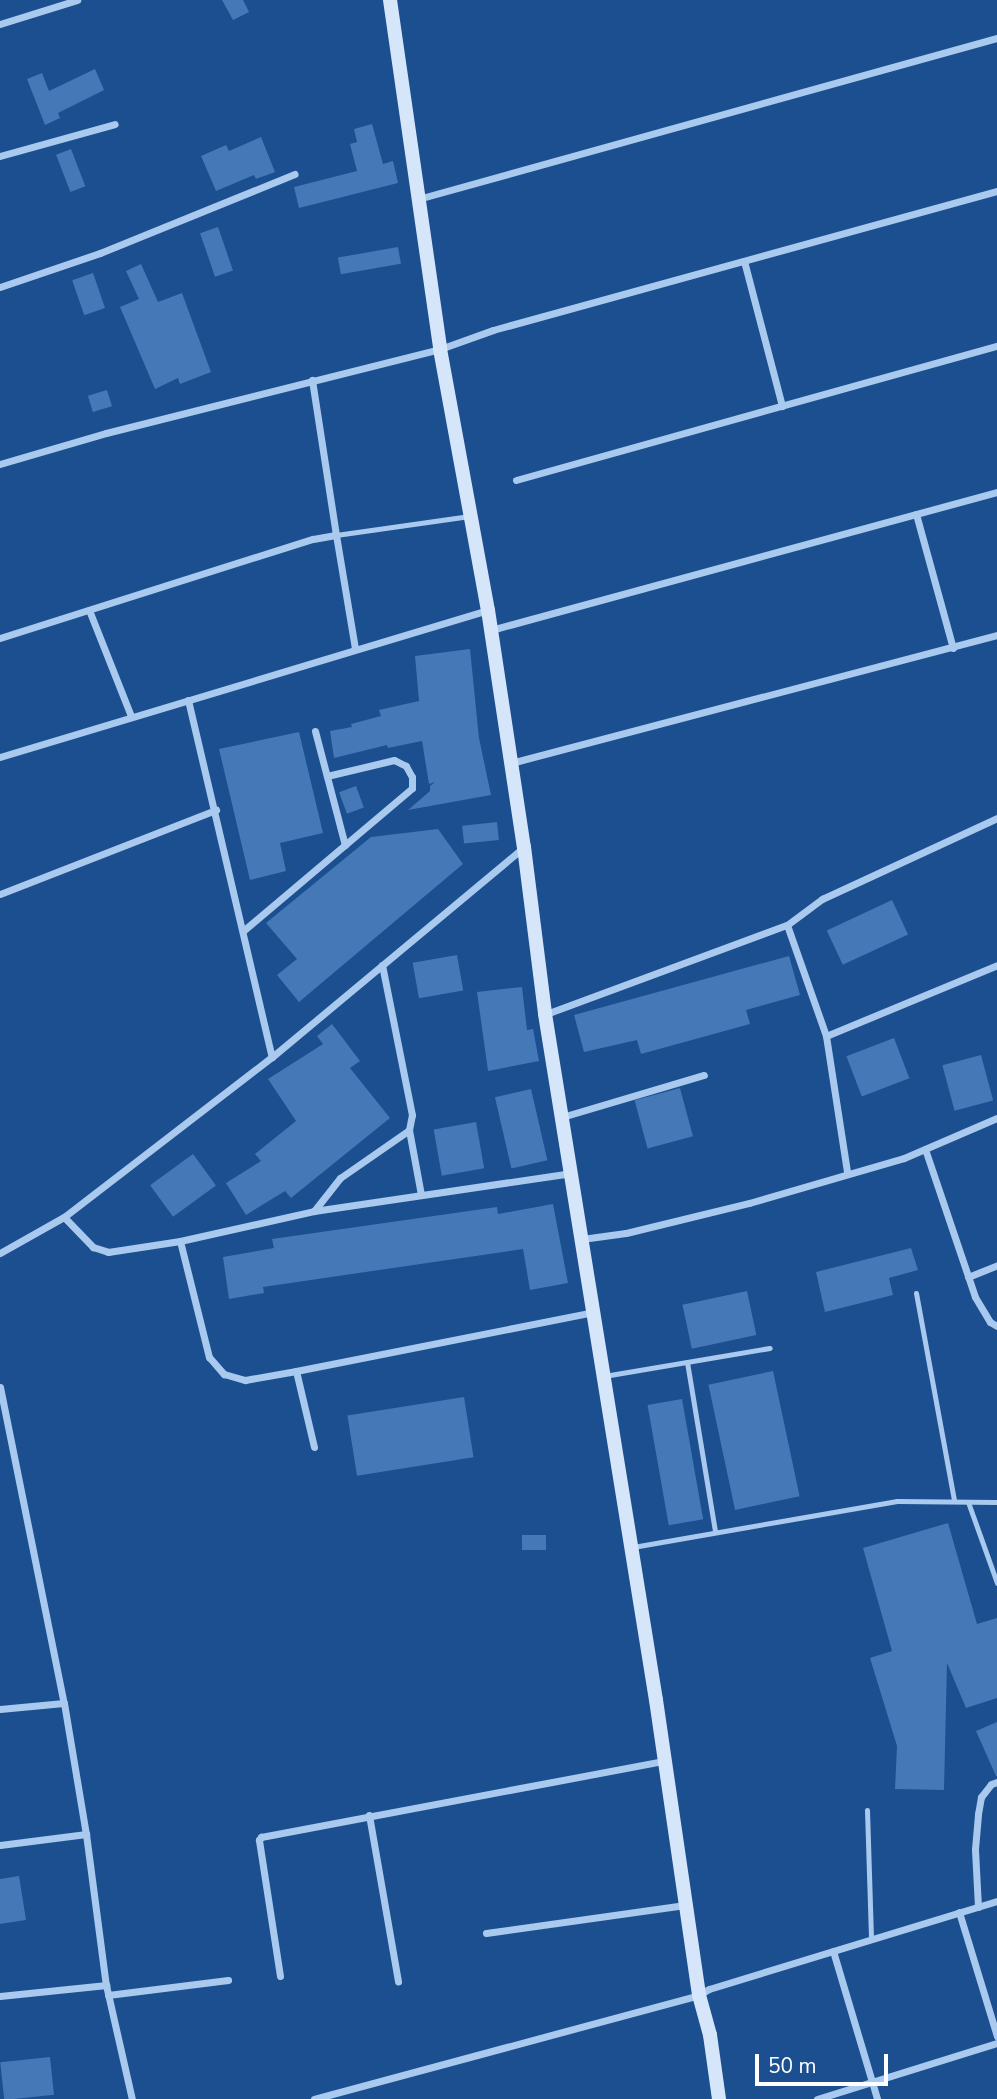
<!DOCTYPE html>
<style>
body{margin:0}
#map{position:relative;width:997px;height:2099px;overflow:hidden;background:#1b4f8f;font-family:"Nunito Sans",sans-serif}
div>[style]{position:absolute}
.building>*{inset:0;background:#4478b7;transform-origin:0 0}
.lane>*{height:5px;margin:-2.5px;padding:0 2.5px;transform-origin:2.5px;border-radius:2.5px;background:#a9c9ee}
.street>*{height:7px;margin:-3.5px;padding:0 3.5px;transform-origin:3.5px;border-radius:3.5px;background:#a9c9ee}
.secondary>*{height:14px;margin:-7px;padding:0 7px;transform-origin:7px;border-radius:7px;background:#d6e6fa}
span{translate:-50% -50%;white-space:nowrap;text-align:center;line-height:1.15;-webkit-text-stroke:7px #1b4f8f;paint-order:stroke}
.scale{position:absolute;left:755px;top:2054px;width:133px;height:32px;box-sizing:border-box;border:4px solid #fff;border-top:0;padding-left:9px;font-size:21px;line-height:24px;white-space:nowrap;color:#fff;-webkit-text-stroke:5px #1b4f8f;paint-order:stroke}
</style>
<div id="map">
<div class="building">
<i style="clip-path:polygon(222px 0,243px 0,249px 12px,233px 20px)"></i>
<i style="clip-path:polygon(95px 69px,104px 90px,58px 113px,60px 118px,45px 125px,27px 79px,42px 73px,49px 91px)"></i>
<i style="clip-path:polygon(372px 124px,383px 164px,393px 161px,398px 183px,299px 208px,294px 187px,357px 171px,350px 144px,357px 142px,354px 129px)"></i>
<i style="clip-path:polygon(261px 137px,275px 172px,256px 179px,254px 175px,216px 191px,201px 156px,226px 145px,229px 151px)"></i>
<i style="left:71px;top:149px;width:40px;height:16px;rotate:69deg"></i>
<i style="left:218px;top:227px;width:46px;height:19px;rotate:71deg"></i>
<i style="left:398px;top:247px;width:17px;height:61px;rotate:80deg"></i>
<i style="clip-path:polygon(141px 264px,158px 302px,182px 293px,211px 372px,180px 384px,178px 378px,155px 389px,120px 307px,139px 299px,126px 271px)"></i>
<i style="left:93px;top:273px;width:37px;height:22px;rotate:71deg"></i>
<i style="left:107px;top:390px;width:17px;height:20px;rotate:73deg"></i>
<i style="clip-path:polygon(470px 649px,479px 738px,491px 795px,408px 810px,430px 791px,430px 786px,435px 782px,429px 784px,422px 741px,388px 748px,387px 745px,334px 758px,330px 731px,352px 727px,351px 724px,381px 716px,379px 710px,419px 701px,415px 656px)"></i>
<i style="clip-path:polygon(299px 732px,323px 833px,280px 843px,286px 871px,250px 880px,219px 749px)"></i>
<i style="left:356px;top:786px;width:23px;height:18px;rotate:70deg"></i>
<i style="left:497px;top:822px;width:18px;height:35px;rotate:84deg"></i>
<i style="clip-path:polygon(438px 829px,463px 864px,299px 1002px,277px 975px,297px 959px,266px 923px,371px 837px)"></i>
<i style="left:892px;top:900px;width:38px;height:72px;rotate:65deg"></i>
<i style="left:457px;top:955px;width:36px;height:45px;rotate:80deg"></i>
<i style="clip-path:polygon(789px 956px,800px 995px,746px 1010px,750px 1024px,641px 1054px,637px 1040px,584px 1052px,574px 1015px)"></i>
<i style="clip-path:polygon(522px 987px,527px 1030px,533px 1029px,539px 1061px,488px 1071px,477px 992px)"></i>
<i style="clip-path:polygon(332px 1024px,360px 1061px,350px 1068px,390px 1118px,291px 1198px,285px 1191px,246px 1215px,226px 1183px,261px 1161px,255px 1154px,296px 1121px,268px 1079px,323px 1044px,317px 1036px)"></i>
<i style="left:894px;top:1038px;width:43px;height:51px;rotate:69deg"></i>
<i style="left:981px;top:1055px;width:47px;height:40px;rotate:75deg"></i>
<i style="left:680px;top:1088px;width:50px;height:47px;rotate:75deg"></i>
<i style="left:531px;top:1089px;width:73px;height:37px;rotate:77deg"></i>
<i style="left:476px;top:1122px;width:47px;height:43px;rotate:80deg"></i>
<i style="left:193px;top:1154px;width:39px;height:53px;rotate:54deg"></i>
<i style="clip-path:polygon(553px 1204px,568px 1283px,530px 1290px,523px 1249px,263px 1287px,264px 1293px,229px 1299px,223px 1257px,274px 1248px,272px 1239px,497px 1207px,498px 1214px)"></i>
<i style="clip-path:polygon(911px 1248px,918px 1270px,889px 1278px,893px 1295px,825px 1312px,816px 1272px)"></i>
<i style="left:747px;top:1291px;width:45px;height:66px;rotate:78deg"></i>
<i style="left:773px;top:1371px;width:128px;height:66px;rotate:78deg"></i>
<i style="left:464px;top:1397px;width:61px;height:118px;rotate:81deg"></i>
<i style="left:682px;top:1399px;width:122px;height:35px;rotate:80deg"></i>
<i style="clip-path:polygon(948px 1523px,977px 1624px,997px 1618px,997px 1698px,966px 1708px,947px 1663px,944px 1790px,895px 1789px,897px 1746px,870px 1658px,892px 1651px,863px 1548px)"></i>
<i style="left:546px;top:1535px;width:15px;height:24px;rotate:90deg"></i>
<i style="clip-path:polygon(997px 1722px,997px 1776px,996px 1776px,976px 1731px)"></i>
<i style="clip-path:polygon(19px 1876px,26px 1920px,0 1924px,0 1879px)"></i>
<i style="left:50px;top:2057px;width:38px;height:50px;rotate:84deg"></i>
</div>
<div class="lane">
<i style="left:336px;top:535px;width:135px;rotate:-8.1deg"></i>
<i style="left:916px;top:1293px;width:211px;rotate:79.6deg"></i>
<i style="left:687px;top:1362px;width:172px;rotate:80.6deg"></i>
<i style="left:604px;top:1376px;width:168px;rotate:-9.6deg"></i>
<i style="left:968px;top:1502px;width:86px;rotate:70.3deg"></i>
<i style="left:633px;top:1547px;width:268px;rotate:-9.9deg"></i>
<i style="left:897px;top:1501px;width:100px;rotate:0.6deg"></i>
<i style="left:867px;top:1810px;width:129px;rotate:88.2deg"></i>
</div>
<div class="street">
<i style="left:0;top:24px;width:81px;rotate:-17.3deg"></i>
<i style="left:0;top:156px;width:119px;rotate:-15.5deg"></i>
<i style="left:418px;top:199px;width:601px;rotate:-15.54deg"></i>
<i style="left:744px;top:261px;width:150px;rotate:75.3deg"></i>
<i style="left:0;top:287px;width:106px;rotate:-18.8deg"></i>
<i style="left:100px;top:253px;width:210px;rotate:-22.1deg"></i>
<i style="left:0;top:464px;width:110px;rotate:-16.3deg"></i>
<i style="left:106px;top:433px;width:344px;rotate:-14.1deg"></i>
<i style="left:440px;top:349px;width:56px;rotate:-19.7deg"></i>
<i style="left:493px;top:330px;width:523px;rotate:-15.42deg"></i>
<i style="left:516px;top:480px;width:499px;rotate:-15.6deg"></i>
<i style="left:916px;top:514px;width:139px;rotate:74.6deg"></i>
<i style="left:336px;top:535px;width:116px;rotate:80.5deg"></i>
<i style="left:89px;top:610px;width:114px;rotate:68.4deg"></i>
<i style="left:491px;top:630px;width:524px;rotate:-15.26deg"></i>
<i style="left:0;top:638px;width:328px;rotate:-17.6deg"></i>
<i style="left:313px;top:539px;width:23px;rotate:-10deg"></i>
<i style="left:336px;top:535px;width:157px;rotate:-98.8deg"></i>
<i style="left:188px;top:700px;width:367px;rotate:76.8deg"></i>
<i style="left:315px;top:731px;width:118px;rotate:75.3deg"></i>
<i style="left:0;top:757px;width:510px;rotate:-16.76deg"></i>
<i style="left:511px;top:763px;width:503px;rotate:-14.76deg"></i>
<i style="left:0;top:894px;width:232px;rotate:-21.3deg"></i>
<i style="left:787px;top:925px;width:118px;rotate:70.6deg"></i>
<i style="left:826px;top:1036px;width:138px;rotate:81.2deg"></i>
<i style="left:243px;top:931px;width:221px;rotate:-40.2deg"></i>
<i style="left:412px;top:788px;width:11px;rotate:-90deg"></i>
<i style="left:412px;top:777px;width:13px;rotate:-119deg"></i>
<i style="left:406px;top:766px;width:13px;rotate:-153deg"></i>
<i style="left:394px;top:760px;width:69px;rotate:166.6deg"></i>
<i style="left:546px;top:1014px;width:257px;rotate:-20.3deg"></i>
<i style="left:787px;top:925px;width:44px;rotate:-36.6deg"></i>
<i style="left:822px;top:899px;width:193px;rotate:-24.8deg"></i>
<i style="left:826px;top:1036px;width:185px;rotate:-22.5deg"></i>
<i style="left:562px;top:1117px;width:148px;rotate:-16.5deg"></i>
<i style="left:409px;top:1130px;width:66px;rotate:79.5deg"></i>
<i style="left:925px;top:1149px;width:156px;rotate:71.3deg"></i>
<i style="left:975px;top:1297px;width:29px;rotate:59deg"></i>
<i style="left:990px;top:1322px;width:8px;rotate:30deg"></i>
<i style="left:314px;top:1211px;width:42px;rotate:-51.8deg"></i>
<i style="left:340px;top:1178px;width:84px;rotate:-34.8deg"></i>
<i style="left:409px;top:1130px;width:15px;rotate:-79deg"></i>
<i style="left:412px;top:1115px;width:153px;rotate:-101.3deg"></i>
<i style="left:64px;top:1217px;width:42px;rotate:46deg"></i>
<i style="left:93px;top:1247px;width:16px;rotate:18deg"></i>
<i style="left:108px;top:1252px;width:73px;rotate:-8.7deg"></i>
<i style="left:180px;top:1241px;width:137px;rotate:-12.6deg"></i>
<i style="left:314px;top:1211px;width:259px;rotate:-8.4deg"></i>
<i style="left:582px;top:1239px;width:44px;rotate:-7.8deg"></i>
<i style="left:626px;top:1233px;width:127px;rotate:-13.7deg"></i>
<i style="left:749px;top:1203px;width:161px;rotate:-16.2deg"></i>
<i style="left:904px;top:1158px;width:101px;rotate:-23.3deg"></i>
<i style="left:180px;top:1241px;width:120px;rotate:76deg"></i>
<i style="left:209px;top:1357px;width:23px;rotate:49deg"></i>
<i style="left:224px;top:1374px;width:22px;rotate:16deg"></i>
<i style="left:245px;top:1380px;width:52px;rotate:-10deg"></i>
<i style="left:0;top:1253px;width:73px;rotate:-29.4deg"></i>
<i style="left:64px;top:1217px;width:262px;rotate:-37.6deg"></i>
<i style="left:272px;top:1057px;width:328px;rotate:-39.8deg"></i>
<i style="left:968px;top:1277px;width:31px;rotate:-22deg"></i>
<i style="left:0;top:1387px;width:322px;rotate:78.6deg"></i>
<i style="left:64px;top:1703px;width:133px;rotate:80.5deg"></i>
<i style="left:86px;top:1834px;width:152px;rotate:82.5deg"></i>
<i style="left:106px;top:1985px;width:117px;rotate:77.2deg"></i>
<i style="left:314px;top:1447px;width:78px;rotate:-103.3deg"></i>
<i style="left:296px;top:1371px;width:303px;rotate:-11.2deg"></i>
<i style="left:0;top:1709px;width:64px;rotate:-5.4deg"></i>
<i style="left:369px;top:1815px;width:169px;rotate:80.1deg"></i>
<i style="left:0;top:1845px;width:87px;rotate:-7.3deg"></i>
<i style="left:978px;top:1907px;width:58px;rotate:-93deg"></i>
<i style="left:975px;top:1849px;width:35px;rotate:-85deg"></i>
<i style="left:978px;top:1814px;width:17px;rotate:-80deg"></i>
<i style="left:981px;top:1797px;width:16px;rotate:-52deg"></i>
<i style="left:991px;top:1784px;width:6px;rotate:-18deg"></i>
<i style="left:959px;top:1912px;width:130px;rotate:73deg"></i>
<i style="left:486px;top:1933px;width:201px;rotate:-8deg"></i>
<i style="left:833px;top:1951px;width:154px;rotate:73.4deg"></i>
<i style="left:280px;top:1976px;width:138px;rotate:-98.8deg"></i>
<i style="left:259px;top:1840px;width:4px;rotate:-56deg"></i>
<i style="left:261px;top:1837px;width:410px;rotate:-10.7deg"></i>
<i style="left:108px;top:1995px;width:121px;rotate:-7.1deg"></i>
<i style="left:0;top:1996px;width:107px;rotate:-5.9deg"></i>
<i style="left:314px;top:2099px;width:399px;rotate:-15.1deg"></i>
<i style="left:699px;top:1995px;width:12px;rotate:-31deg"></i>
<i style="left:709px;top:1989px;width:301px;rotate:-17deg"></i>
<i style="left:817px;top:2099px;width:189px;rotate:-17.3deg"></i>
</div>
<div class="secondary">
<i style="left:390px;top:0;width:353px;rotate:81.8deg"></i>
<i style="left:440px;top:349px;width:265px;rotate:79.6deg"></i>
<i style="left:488px;top:610px;width:240px;rotate:81.4deg"></i>
<i style="left:524px;top:847px;width:168px;rotate:82.8deg"></i>
<i style="left:545px;top:1014px;width:695px;rotate:80.81deg"></i>
<i style="left:656px;top:1700px;width:298px;rotate:81.7deg"></i>
<i style="left:699px;top:1995px;width:41px;rotate:74.6deg"></i>
<i style="left:710px;top:2035px;width:65px;rotate:82deg"></i>
</div>
<div class="scale">50 m</div>
</div>
